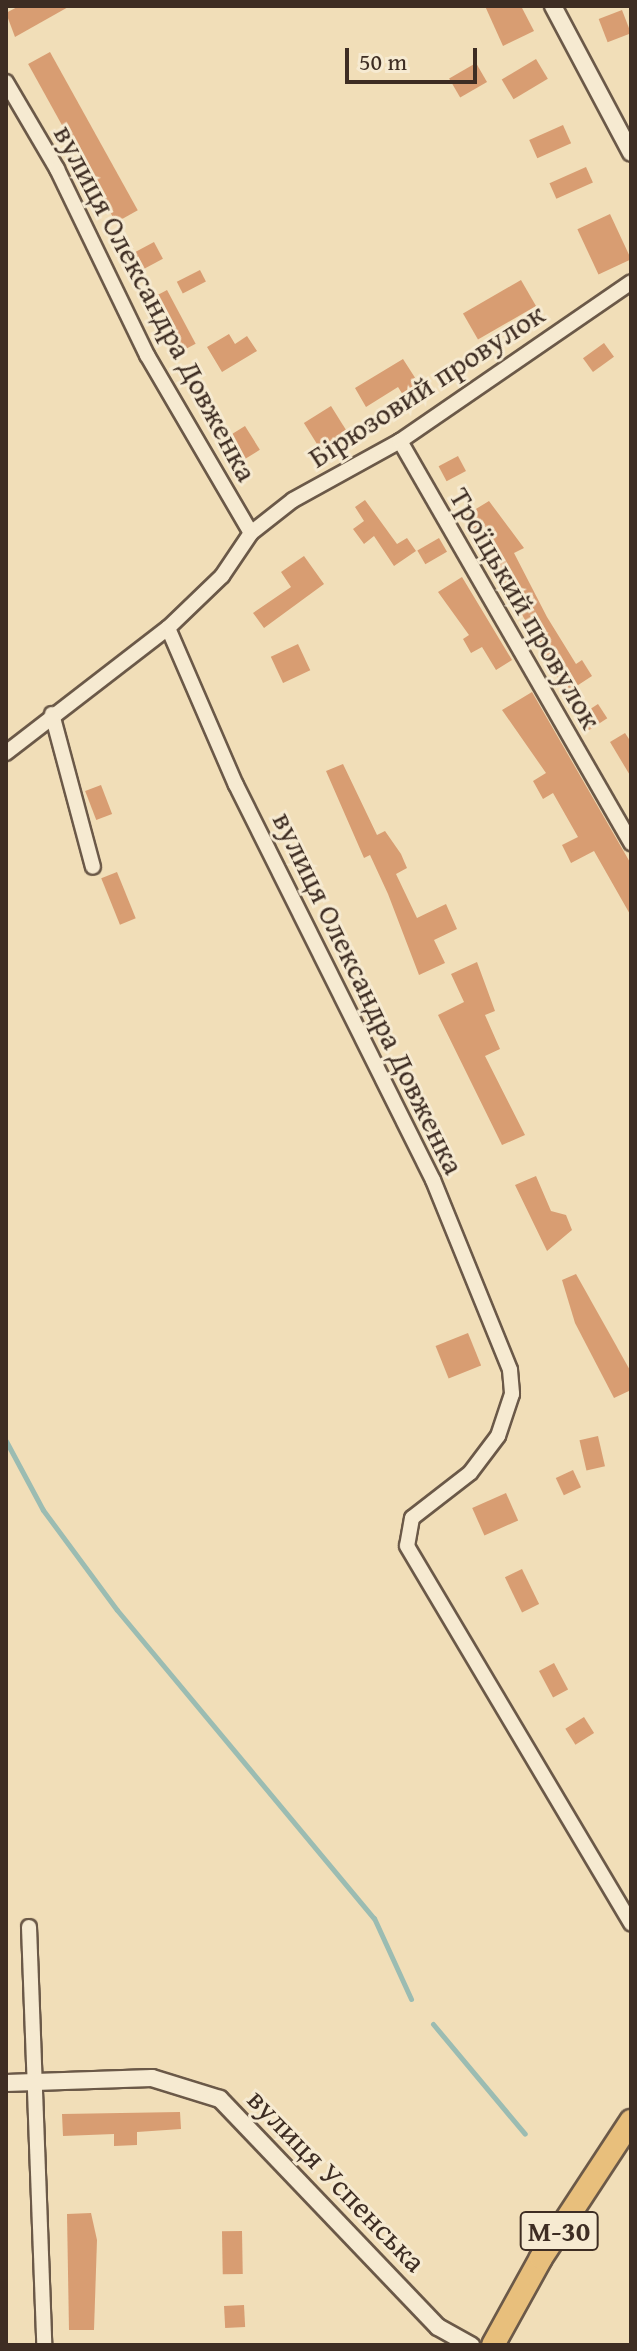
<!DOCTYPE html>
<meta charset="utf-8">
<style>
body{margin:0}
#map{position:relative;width:637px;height:2351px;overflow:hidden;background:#f1deb8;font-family:"Gentium Book Plus",serif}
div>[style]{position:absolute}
.stream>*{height:5px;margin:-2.5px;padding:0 2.5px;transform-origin:2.5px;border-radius:2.5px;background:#9bbcb2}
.building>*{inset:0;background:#d89d72;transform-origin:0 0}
.roads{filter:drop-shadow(2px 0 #6b5948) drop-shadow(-2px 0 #6b5948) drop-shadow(0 2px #6b5948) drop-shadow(0 -2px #6b5948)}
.minor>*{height:14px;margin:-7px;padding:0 7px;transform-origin:7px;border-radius:7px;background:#f6ead1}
.tertiary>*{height:16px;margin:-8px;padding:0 8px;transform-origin:8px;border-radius:8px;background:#f6ead1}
.trunk>*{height:22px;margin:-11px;padding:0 11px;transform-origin:11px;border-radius:11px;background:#e8bf7c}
span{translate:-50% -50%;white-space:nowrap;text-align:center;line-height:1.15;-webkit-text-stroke:6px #f6ead1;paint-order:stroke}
.shield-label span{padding:2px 6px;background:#f6ead1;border:2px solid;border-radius:6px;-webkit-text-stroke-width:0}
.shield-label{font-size:28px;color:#3e2d23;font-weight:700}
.street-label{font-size:30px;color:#3e2d23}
.frame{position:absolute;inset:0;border:8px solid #3e2d23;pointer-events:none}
.scale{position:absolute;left:345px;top:48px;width:132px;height:36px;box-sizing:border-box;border:4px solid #3e2d23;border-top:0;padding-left:10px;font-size:24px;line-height:28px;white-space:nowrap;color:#3e2d23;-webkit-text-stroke:6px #f6ead1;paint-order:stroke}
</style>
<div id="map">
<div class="stream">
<i style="left:6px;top:1441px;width:78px;rotate:61.8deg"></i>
<i style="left:43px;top:1510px;width:124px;rotate:53.5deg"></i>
<i style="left:117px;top:1610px;width:401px;rotate:50.2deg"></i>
<i style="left:374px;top:1918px;width:89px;rotate:65.4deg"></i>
<i style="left:433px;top:2024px;width:143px;rotate:50.1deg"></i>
</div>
<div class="building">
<i style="clip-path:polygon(19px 6px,70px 6px,15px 37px,6px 13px)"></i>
<i style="clip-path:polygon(485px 6px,521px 6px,534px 31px,503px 46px)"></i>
<i style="left:622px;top:10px;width:25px;height:25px;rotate:69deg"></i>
<i style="left:50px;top:52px;width:181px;height:25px;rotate:61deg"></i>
<i style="left:536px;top:59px;width:23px;height:40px;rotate:59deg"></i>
<i style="left:476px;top:63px;width:22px;height:31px;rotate:60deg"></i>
<i style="left:563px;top:125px;width:20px;height:37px;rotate:66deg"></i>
<i style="left:586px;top:167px;width:17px;height:40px;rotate:66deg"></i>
<i style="left:610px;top:214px;width:50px;height:36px;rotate:65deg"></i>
<i style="left:154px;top:242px;width:19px;height:27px;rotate:62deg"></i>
<i style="left:200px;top:270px;width:13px;height:26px;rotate:63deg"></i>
<i style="left:521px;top:280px;width:30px;height:67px;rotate:60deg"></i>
<i style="left:167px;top:290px;width:61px;height:16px;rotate:62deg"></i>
<i style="clip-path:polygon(229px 334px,235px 344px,247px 336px,257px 351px,222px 372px,207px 347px)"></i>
<i style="left:604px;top:343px;width:17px;height:26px;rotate:54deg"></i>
<i style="clip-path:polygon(403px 359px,421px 387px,405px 398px,398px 387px,366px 407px,355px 388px)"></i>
<i style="left:331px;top:406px;width:34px;height:32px;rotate:58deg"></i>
<i style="left:245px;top:426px;width:28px;height:19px;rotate:58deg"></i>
<i style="left:458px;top:456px;width:17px;height:22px;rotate:62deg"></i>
<i style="clip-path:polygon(365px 500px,397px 544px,407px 538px,416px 551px,394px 566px,374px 536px,364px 544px,353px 529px,364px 521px,355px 507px)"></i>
<i style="clip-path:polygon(489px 501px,524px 548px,514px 553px,547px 617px,576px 664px,582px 660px,592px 676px,566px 693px,466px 515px)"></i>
<i style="left:439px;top:538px;width:16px;height:25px;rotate:60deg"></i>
<i style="clip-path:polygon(304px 556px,324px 584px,264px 628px,253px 613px,291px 587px,281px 572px)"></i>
<i style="clip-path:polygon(462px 577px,512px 660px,496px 670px,482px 647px,471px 653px,463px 639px,469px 635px,438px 592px)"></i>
<i style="left:298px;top:644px;width:29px;height:30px;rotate:65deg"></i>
<i style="clip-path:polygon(532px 692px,631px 864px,631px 916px,594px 851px,571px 863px,562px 845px,578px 837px,553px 793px,543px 799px,533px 781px,546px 773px,502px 710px)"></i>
<i style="left:598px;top:704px;width:17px;height:22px;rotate:57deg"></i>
<i style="clip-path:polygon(625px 733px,631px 742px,631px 777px,610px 742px)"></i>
<i style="clip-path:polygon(343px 764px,377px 835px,385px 831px,401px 854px,407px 868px,396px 874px,417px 918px,446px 904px,457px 929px,434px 940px,445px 963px,419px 975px,388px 894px,370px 855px,364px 858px,326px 771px)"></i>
<i style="left:101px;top:785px;width:31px;height:17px;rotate:69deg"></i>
<i style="left:117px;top:872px;width:50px;height:17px;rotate:68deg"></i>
<i style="clip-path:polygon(477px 962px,495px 1011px,485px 1015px,500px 1049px,485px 1056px,525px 1135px,502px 1145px,438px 1015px,464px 1002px,451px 974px)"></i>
<i style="clip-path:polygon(536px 1176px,551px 1211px,566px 1215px,572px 1230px,547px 1251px,515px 1185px)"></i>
<i style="clip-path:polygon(576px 1274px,631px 1372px,631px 1390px,614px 1398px,575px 1323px,562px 1280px)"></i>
<i style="left:468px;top:1333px;width:35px;height:35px;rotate:68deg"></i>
<i style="left:598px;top:1436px;width:31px;height:19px;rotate:77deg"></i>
<i style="left:573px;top:1470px;width:19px;height:19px;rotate:65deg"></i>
<i style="left:506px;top:1493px;width:30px;height:37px;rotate:66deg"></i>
<i style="left:522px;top:1569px;width:39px;height:19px;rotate:64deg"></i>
<i style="left:554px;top:1663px;width:30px;height:17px;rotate:62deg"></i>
<i style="left:584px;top:1717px;width:19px;height:22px;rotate:58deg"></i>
<i style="clip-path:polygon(180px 2112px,181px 2129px,137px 2132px,137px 2145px,114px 2146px,114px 2134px,63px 2136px,62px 2114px)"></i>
<i style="clip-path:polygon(91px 2213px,97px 2240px,94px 2330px,69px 2330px,67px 2214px)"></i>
<i style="left:242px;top:2231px;width:43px;height:20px;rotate:89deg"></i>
<i style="left:244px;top:2305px;width:22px;height:20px;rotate:87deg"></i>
</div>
<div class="roads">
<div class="minor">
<i style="left:6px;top:82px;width:101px;rotate:59.6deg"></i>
<i style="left:57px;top:169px;width:207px;rotate:64.2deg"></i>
<i style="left:147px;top:355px;width:206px;rotate:59.7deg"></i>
<i style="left:251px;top:533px;width:52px;rotate:124deg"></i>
<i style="left:222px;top:576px;width:75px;rotate:136.1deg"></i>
<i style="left:168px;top:628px;width:171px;rotate:66.6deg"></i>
<i style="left:236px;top:785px;width:441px;rotate:63.5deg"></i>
<i style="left:433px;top:1180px;width:205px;rotate:67.9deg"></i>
<i style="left:510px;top:1370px;width:24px;rotate:85deg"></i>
<i style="left:512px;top:1394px;width:44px;rotate:108.4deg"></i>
<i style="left:498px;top:1436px;width:46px;rotate:127.1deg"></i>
<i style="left:470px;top:1473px;width:73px;rotate:142.2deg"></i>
<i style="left:412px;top:1518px;width:28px;rotate:100deg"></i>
<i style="left:407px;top:1546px;width:439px;rotate:59.3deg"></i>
<i style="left:400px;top:441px;width:464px;rotate:60.1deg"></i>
<i style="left:251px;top:533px;width:53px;rotate:-38.2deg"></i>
<i style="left:293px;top:500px;width:122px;rotate:-28.9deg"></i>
<i style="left:400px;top:441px;width:280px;rotate:-34.5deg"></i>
<i style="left:52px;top:714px;width:158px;rotate:75deg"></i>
<i style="left:6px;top:753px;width:205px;rotate:-37.7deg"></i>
<i style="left:29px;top:1927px;width:418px;rotate:87.9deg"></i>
</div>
<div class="tertiary">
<i style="left:553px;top:6px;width:166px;rotate:62deg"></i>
<i style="left:6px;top:2083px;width:146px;rotate:-2deg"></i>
<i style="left:152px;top:2078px;width:71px;rotate:17.2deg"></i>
<i style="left:220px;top:2099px;width:315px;rotate:46.3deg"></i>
<i style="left:438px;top:2327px;width:38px;rotate:29deg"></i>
</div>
<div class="trunk">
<i style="left:493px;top:2345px;width:99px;rotate:-61.1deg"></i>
<i style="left:541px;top:2258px;width:164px;rotate:-56.7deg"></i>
</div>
</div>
<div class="shield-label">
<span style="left:559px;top:2231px">М-30</span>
</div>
<div class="street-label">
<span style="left:156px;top:303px;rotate:62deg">вулиця Олександра Довженка</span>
<span style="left:426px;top:385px;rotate:-33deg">Бірюзовий провулок</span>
<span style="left:526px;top:608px;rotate:60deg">Троїцький провулок</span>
<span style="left:369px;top:993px;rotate:64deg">вулиця Олександра Довженка</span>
<span style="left:337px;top:2180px;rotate:46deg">вулиця Успенська</span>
</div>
<div class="frame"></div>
<div class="scale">50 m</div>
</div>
